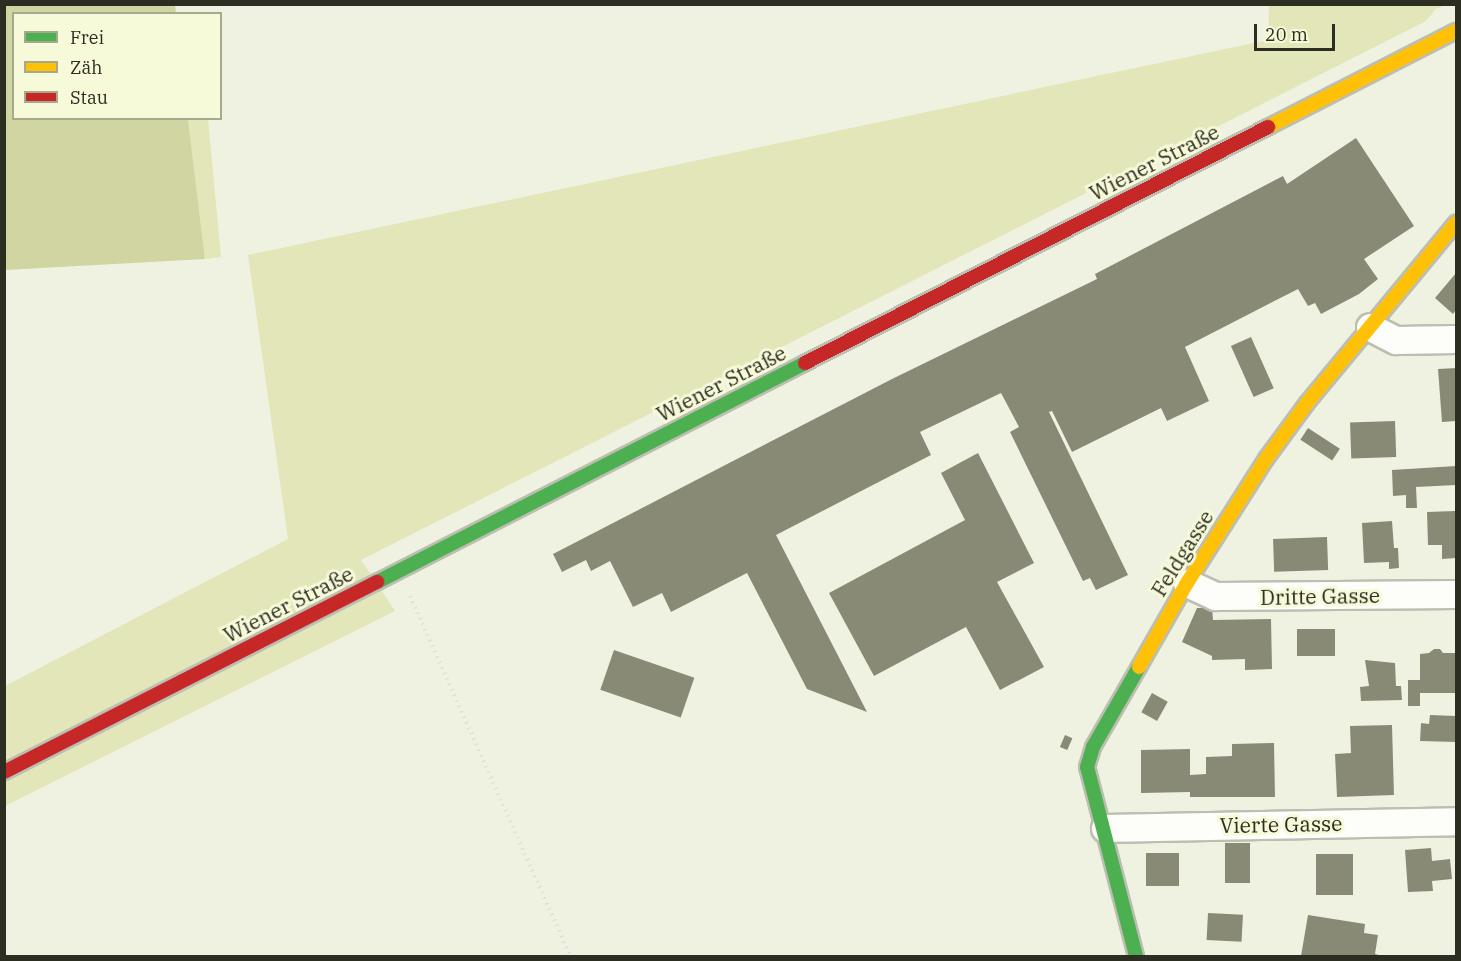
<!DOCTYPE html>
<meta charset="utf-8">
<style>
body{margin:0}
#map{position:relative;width:1461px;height:961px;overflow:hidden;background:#f0f2e1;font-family:"IBM Plex Serif",serif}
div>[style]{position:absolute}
.green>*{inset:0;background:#e2e6b9}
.forest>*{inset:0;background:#d1d5a2}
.building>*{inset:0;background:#898a76;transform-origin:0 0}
.path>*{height:4px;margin-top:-2px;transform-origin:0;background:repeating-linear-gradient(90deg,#e0e1db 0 1.5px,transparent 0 6px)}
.roads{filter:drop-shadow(2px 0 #bcbeb1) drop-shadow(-2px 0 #bcbeb1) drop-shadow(0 2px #bcbeb1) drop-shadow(0 -2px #bcbeb1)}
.street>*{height:27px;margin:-13.5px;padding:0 13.5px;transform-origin:13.5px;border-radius:13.5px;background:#fdfdfa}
.fast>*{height:14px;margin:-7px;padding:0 7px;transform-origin:7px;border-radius:7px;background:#4caf50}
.slow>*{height:14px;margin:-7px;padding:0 7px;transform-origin:7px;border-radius:7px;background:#ffc107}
.jam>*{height:14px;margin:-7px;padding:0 7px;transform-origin:7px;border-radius:7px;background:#c62828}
span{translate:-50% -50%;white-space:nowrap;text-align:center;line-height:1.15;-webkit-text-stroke:6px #f6fad9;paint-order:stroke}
.street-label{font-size:21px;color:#2d2e22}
.frame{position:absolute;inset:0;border:6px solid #2d2e22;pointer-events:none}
.legend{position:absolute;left:12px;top:12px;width:210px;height:108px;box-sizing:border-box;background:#f6fad9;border:2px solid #a6a890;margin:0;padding:8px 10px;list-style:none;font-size:18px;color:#2d2e22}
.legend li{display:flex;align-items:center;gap:12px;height:30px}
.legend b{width:30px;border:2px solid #a6a890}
.scale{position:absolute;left:1254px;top:24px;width:81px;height:27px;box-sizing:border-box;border:3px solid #2d2e22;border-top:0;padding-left:8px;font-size:18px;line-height:21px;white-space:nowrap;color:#2d2e22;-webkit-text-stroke:4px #f6fad9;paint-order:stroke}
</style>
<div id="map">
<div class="green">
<i style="clip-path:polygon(1269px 5px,1446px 5px,1436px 9px,1426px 21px,361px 560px,395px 611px,5px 806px,5px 686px,288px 539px,248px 255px,1268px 40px)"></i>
<i style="clip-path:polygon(188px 119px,208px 119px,221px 257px,205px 259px)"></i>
</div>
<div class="forest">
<i style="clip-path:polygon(5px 4px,175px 5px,176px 13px,14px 14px,14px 118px,188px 119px,205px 259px,5px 270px)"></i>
</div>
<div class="building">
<i style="clip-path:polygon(1356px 138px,1414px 226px,1364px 259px,1378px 279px,1359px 294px,1321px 314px,1315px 303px,1308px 306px,1298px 289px,1185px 347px,1209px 401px,1167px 421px,1161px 408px,1072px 452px,1052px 411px,1049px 412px,1128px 575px,1096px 590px,1090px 578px,1083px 581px,1010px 432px,1019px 427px,1001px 393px,920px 432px,931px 455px,776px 535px,867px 712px,807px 689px,747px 573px,671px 612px,662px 593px,633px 607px,610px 561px,591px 571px,586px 560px,562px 572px,553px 554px,892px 379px,1097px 279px,1095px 274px,1283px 176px,1287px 184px)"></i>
<i style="clip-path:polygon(1456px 273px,1456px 310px,1453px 314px,1435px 298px)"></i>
<i style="left:1251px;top:337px;width:56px;height:22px;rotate:66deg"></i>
<i style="clip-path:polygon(1456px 368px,1456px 421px,1442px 422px,1438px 369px)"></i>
<i style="left:1395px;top:421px;width:36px;height:45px;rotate:88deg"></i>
<i style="left:1308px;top:428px;width:38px;height:14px;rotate:33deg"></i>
<i style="clip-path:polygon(978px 453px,1034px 563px,997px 582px,1044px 667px,1000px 690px,966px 627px,874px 676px,829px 593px,965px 520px,941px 473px)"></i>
<i style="clip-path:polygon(1456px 466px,1456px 485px,1416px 487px,1417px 508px,1406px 508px,1406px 495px,1393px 496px,1392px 470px)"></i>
<i style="clip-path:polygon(1455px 511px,1456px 558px,1442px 559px,1442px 545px,1428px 545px,1427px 512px)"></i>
<i style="clip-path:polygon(1392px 521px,1394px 548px,1398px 548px,1399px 568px,1389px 569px,1389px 562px,1364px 563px,1362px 523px)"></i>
<i style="left:1327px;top:537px;width:33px;height:54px;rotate:88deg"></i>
<i style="clip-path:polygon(1197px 608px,1212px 608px,1213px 620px,1271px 619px,1272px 669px,1245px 670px,1245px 659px,1212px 660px,1212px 656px,1182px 642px)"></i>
<i style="left:1335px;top:629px;width:27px;height:38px;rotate:90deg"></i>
<i style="clip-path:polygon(1434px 649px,1440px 649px,1443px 653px,1455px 653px,1456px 693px,1420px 693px,1420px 706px,1408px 706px,1408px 680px,1420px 680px,1420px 654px,1429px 653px)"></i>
<i style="left:614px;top:650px;width:85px;height:42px;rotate:19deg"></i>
<i style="clip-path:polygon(1365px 660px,1395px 663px,1396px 686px,1401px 686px,1402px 700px,1361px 701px,1360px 687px,1369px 686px)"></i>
<i style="left:1152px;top:693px;width:18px;height:22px;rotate:29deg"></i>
<i style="clip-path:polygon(1430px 715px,1456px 716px,1456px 742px,1420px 741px,1421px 723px,1429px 724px)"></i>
<i style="clip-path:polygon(1392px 725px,1394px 795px,1337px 797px,1335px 754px,1351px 753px,1350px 726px)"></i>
<i style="left:1065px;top:735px;width:8px;height:13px;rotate:23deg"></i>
<i style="clip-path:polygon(1274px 743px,1275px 797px,1190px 797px,1190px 792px,1141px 793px,1141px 750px,1190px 749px,1190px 775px,1206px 774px,1206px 757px,1232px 756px,1232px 744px)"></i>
<i style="left:1225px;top:843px;width:25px;height:40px"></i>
<i style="clip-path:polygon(1431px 848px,1432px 861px,1450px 859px,1452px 879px,1432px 881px,1433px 891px,1408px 892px,1405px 850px)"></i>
<i style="left:1179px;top:853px;width:33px;height:33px;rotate:90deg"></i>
<i style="left:1316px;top:854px;width:37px;height:41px"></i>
<i style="left:1208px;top:913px;width:35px;height:27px;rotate:3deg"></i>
<i style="clip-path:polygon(1308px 915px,1365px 924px,1364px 933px,1378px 935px,1375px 954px,1383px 956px,1301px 956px)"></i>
</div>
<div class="path">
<i style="left:410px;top:596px;width:394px;rotate:66deg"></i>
</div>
<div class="roads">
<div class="street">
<i style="left:1370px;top:327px;width:29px;rotate:27deg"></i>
<i style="left:1396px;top:340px;width:60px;rotate:-1deg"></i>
<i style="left:1187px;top:583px;width:31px;rotate:25deg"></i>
<i style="left:1215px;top:596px;width:241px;rotate:-0.5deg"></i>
<i style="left:1105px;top:828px;width:351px;rotate:-1.1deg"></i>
</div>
<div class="fast">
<i style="left:377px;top:582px;width:481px;rotate:-27.1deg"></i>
<i style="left:1136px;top:956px;width:195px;rotate:-104.5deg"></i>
<i style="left:1087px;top:767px;width:21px;rotate:-73deg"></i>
<i style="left:1093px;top:747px;width:92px;rotate:-60.1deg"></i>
</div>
<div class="slow">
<i style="left:1268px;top:127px;width:211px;rotate:-27.1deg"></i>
<i style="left:1139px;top:667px;width:97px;rotate:-60.3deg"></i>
<i style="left:1187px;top:583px;width:147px;rotate:-57.5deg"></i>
<i style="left:1266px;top:459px;width:69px;rotate:-53.8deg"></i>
<i style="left:1307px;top:403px;width:234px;rotate:-50.4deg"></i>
</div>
<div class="jam">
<i style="left:805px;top:363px;width:520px;rotate:-27.01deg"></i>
<i style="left:4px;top:772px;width:419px;rotate:-27deg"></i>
</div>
</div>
<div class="street-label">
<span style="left:1154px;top:162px;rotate:-27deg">Wiener Straße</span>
<span style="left:721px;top:383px;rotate:-27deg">Wiener Straße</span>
<span style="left:1182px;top:553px;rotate:-58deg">Feldgasse</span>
<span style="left:1320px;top:596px;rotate:-1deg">Dritte Gasse</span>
<span style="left:288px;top:604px;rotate:-27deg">Wiener Straße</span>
<span style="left:1281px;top:824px;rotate:-1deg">Vierte Gasse</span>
</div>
<div class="frame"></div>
<ul class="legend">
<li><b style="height:8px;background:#4caf50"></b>Frei</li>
<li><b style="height:8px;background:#ffc107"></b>Zäh</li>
<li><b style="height:8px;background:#c62828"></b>Stau</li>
</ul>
<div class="scale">20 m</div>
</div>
